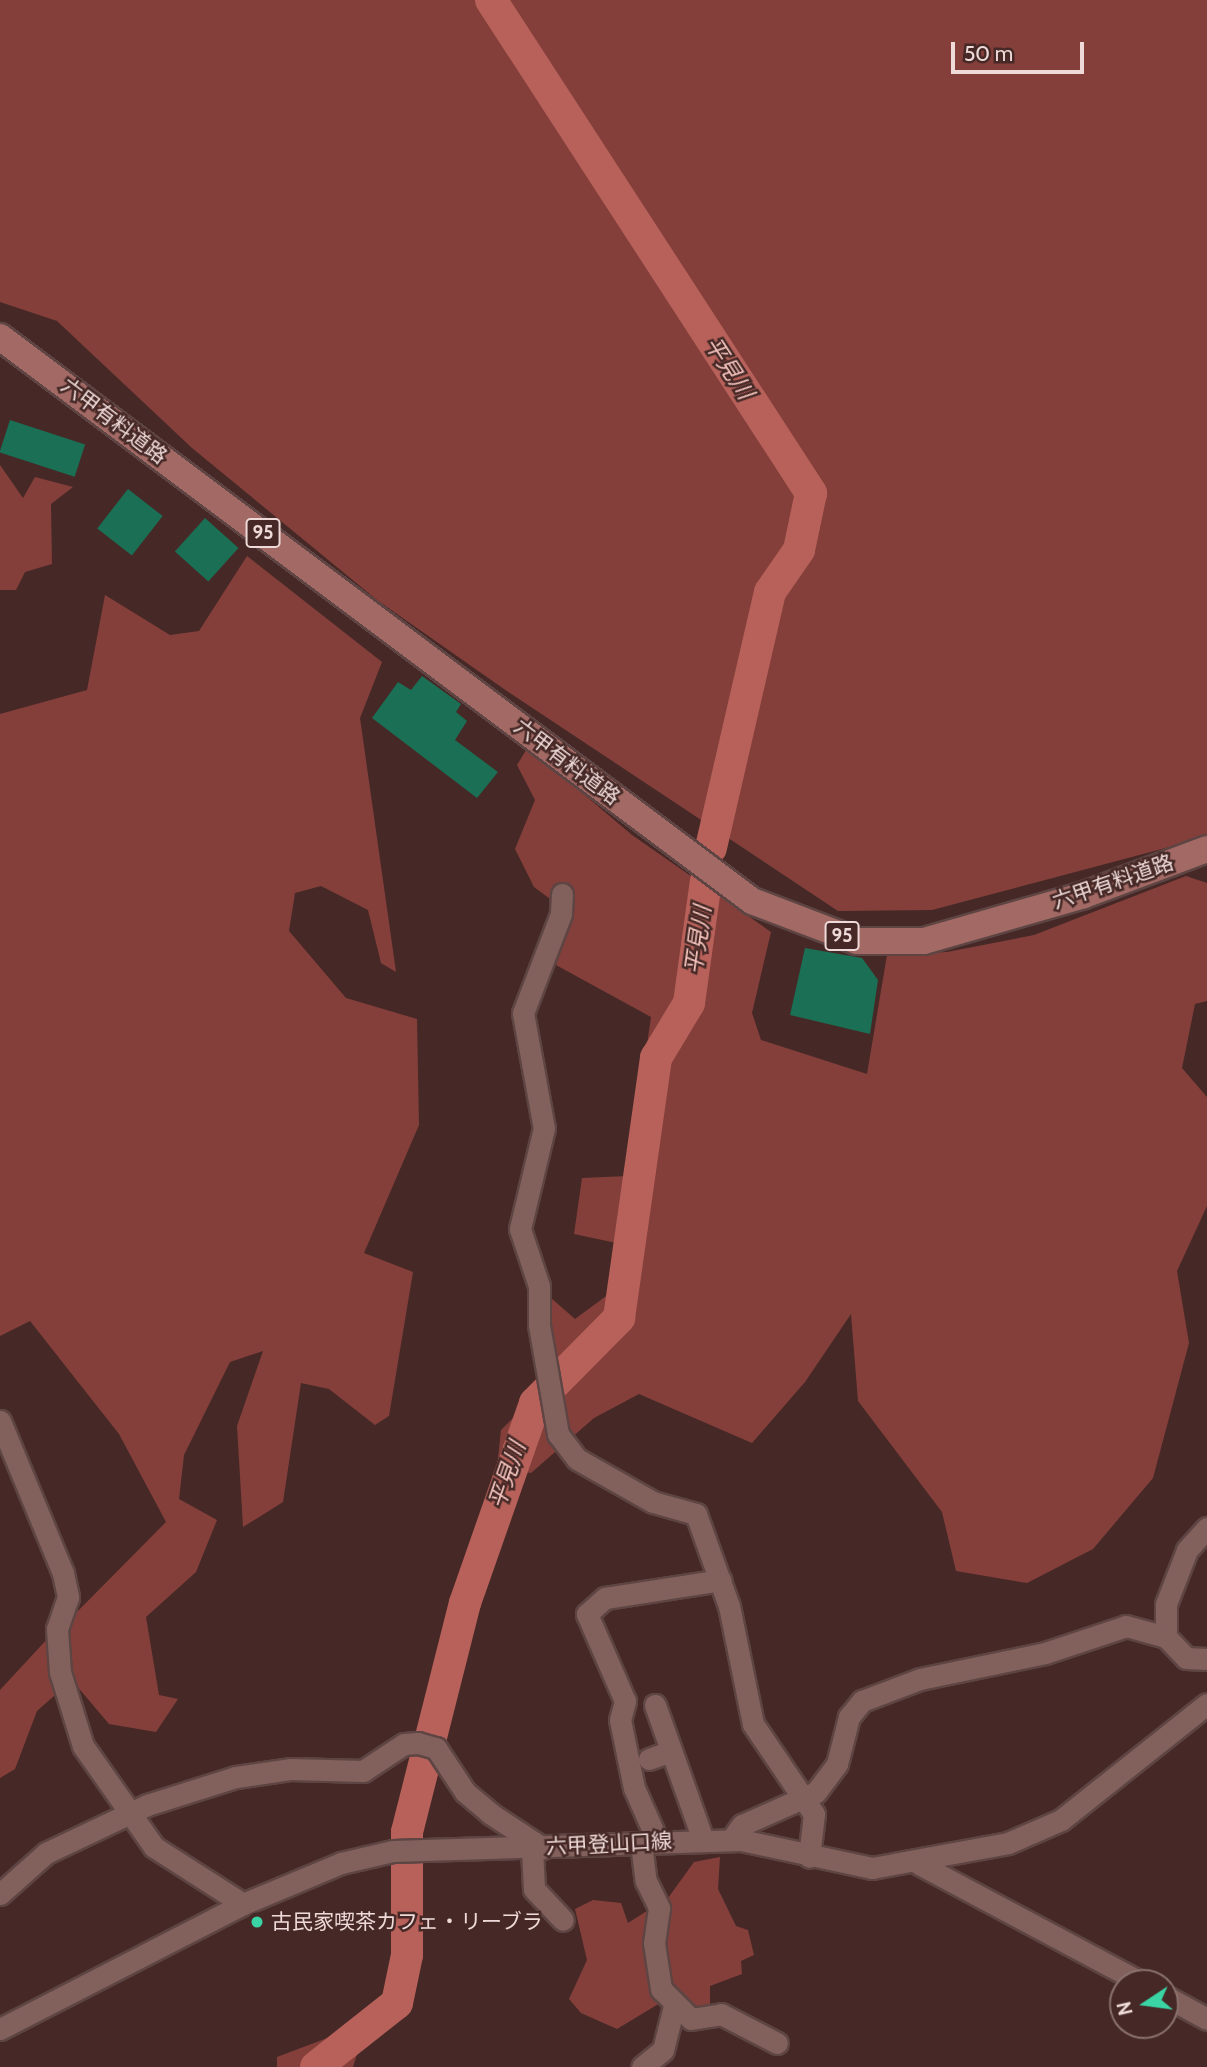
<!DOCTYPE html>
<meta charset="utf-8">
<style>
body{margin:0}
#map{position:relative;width:1207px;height:2067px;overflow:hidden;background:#462926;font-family:Cabin,"Noto Sans JP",sans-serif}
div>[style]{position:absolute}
.green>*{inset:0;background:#843f3b}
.river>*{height:32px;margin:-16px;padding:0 16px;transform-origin:16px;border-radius:16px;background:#b7615a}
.building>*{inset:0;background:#1a6f55;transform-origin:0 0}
.roads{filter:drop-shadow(2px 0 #5e4543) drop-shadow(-2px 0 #5e4543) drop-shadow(0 2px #5e4543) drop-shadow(0 -2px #5e4543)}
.minor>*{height:21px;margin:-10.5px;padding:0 10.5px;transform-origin:10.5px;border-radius:10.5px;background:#82615d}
.major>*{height:26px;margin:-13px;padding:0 13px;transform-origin:13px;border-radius:13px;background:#a36a65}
.dots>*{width:19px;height:19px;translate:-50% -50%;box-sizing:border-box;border:4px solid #462926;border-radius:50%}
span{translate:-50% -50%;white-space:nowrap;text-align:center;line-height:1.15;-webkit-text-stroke:5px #462926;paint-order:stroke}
.shield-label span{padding:2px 5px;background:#462926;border:2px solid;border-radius:5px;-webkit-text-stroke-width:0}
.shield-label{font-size:19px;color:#eedad8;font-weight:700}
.street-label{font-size:21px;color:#eedad8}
.poi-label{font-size:21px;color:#eedad8}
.left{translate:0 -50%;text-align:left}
.water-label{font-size:23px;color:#f4c3bd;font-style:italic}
.north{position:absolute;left:1109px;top:1969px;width:70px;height:70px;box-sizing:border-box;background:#462926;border:2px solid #89706d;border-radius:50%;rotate:257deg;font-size:19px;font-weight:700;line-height:28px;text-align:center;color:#eedad8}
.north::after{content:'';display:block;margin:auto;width:24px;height:32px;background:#3ad4a5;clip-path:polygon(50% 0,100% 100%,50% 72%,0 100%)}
.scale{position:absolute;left:951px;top:42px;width:133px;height:32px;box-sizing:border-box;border:4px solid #eedad8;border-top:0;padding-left:9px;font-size:21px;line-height:24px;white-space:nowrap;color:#eedad8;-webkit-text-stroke:5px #462926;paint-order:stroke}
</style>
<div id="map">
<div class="green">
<i style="clip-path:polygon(0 0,1207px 0,1207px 837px,932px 910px,838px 911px,504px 689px,377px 600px,192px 448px,57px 321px,0 302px)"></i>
<i style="clip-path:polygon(0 465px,23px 498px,35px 477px,73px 487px,51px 504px,52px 564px,25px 572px,16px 590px,0 590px)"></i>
<i style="clip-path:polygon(247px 556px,382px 662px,360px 718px,396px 972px,381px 963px,368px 910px,321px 886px,295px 893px,289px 931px,346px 998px,417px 1019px,419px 1125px,364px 1253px,413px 1272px,389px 1416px,375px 1425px,329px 1389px,301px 1383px,283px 1502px,243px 1527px,237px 1426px,263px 1351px,230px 1362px,184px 1455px,179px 1499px,217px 1520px,196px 1572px,146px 1617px,159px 1695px,178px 1699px,156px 1732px,109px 1724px,70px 1678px,67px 1622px,166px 1522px,119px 1434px,30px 1321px,0 1336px,0 714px,87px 690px,105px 595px,170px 635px,199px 631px)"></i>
<i style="clip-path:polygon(528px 747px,632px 835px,771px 932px,752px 1013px,761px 1040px,867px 1074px,887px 955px,947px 952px,1034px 935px,1186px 876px,1207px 883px,1207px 1001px,1195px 1004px,1182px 1068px,1207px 1097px,1207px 1206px,1177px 1271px,1189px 1343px,1153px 1478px,1093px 1549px,1027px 1583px,956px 1571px,942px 1512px,858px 1401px,851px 1314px,805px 1382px,752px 1443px,639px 1394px,594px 1418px,531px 1473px,497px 1468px,501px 1430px,552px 1379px,543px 1291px,575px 1319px,613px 1291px,621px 1244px,574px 1234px,582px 1178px,628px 1176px,651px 1017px,556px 965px,573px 916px,534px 887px,515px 849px,535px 800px,517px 765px)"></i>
<i style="clip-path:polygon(50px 1636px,55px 1695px,37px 1711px,15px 1769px,0 1778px,0 1690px)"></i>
<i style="clip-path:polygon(720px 1857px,718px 1889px,736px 1926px,748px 1930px,754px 1955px,741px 1961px,742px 1974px,710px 1986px,710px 2011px,688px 2015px,664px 1985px,663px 1905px,694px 1862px)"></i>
<i style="clip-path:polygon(593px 1900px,621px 1903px,628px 1923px,650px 1909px,650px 1967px,660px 2003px,617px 2029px,581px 2013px,569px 1999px,587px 1960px,575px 1909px)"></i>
<i style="clip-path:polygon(367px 2023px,353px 2067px,277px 2067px,277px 2057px)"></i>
</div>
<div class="river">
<i style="left:491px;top:0;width:588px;rotate:57.01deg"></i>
<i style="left:811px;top:493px;width:58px;rotate:101.9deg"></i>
<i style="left:799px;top:550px;width:51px;rotate:124.6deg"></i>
<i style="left:770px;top:592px;width:263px;rotate:103deg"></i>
<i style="left:316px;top:2067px;width:103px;rotate:-38.3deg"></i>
<i style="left:397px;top:2003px;width:49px;rotate:-78.2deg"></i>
<i style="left:407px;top:1955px;width:123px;rotate:-90deg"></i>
<i style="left:407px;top:1832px;width:236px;rotate:-75.8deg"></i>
<i style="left:465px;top:1603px;width:212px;rotate:-70.7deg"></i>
<i style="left:535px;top:1403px;width:120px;rotate:-45.3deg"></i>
<i style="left:619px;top:1318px;width:263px;rotate:-81.9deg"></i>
<i style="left:656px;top:1058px;width:64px;rotate:-59deg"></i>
<i style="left:689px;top:1003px;width:123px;rotate:-82.1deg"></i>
</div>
<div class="building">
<i style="left:10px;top:420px;width:79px;height:34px;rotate:18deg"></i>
<i style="left:128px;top:489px;width:44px;height:50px;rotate:38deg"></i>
<i style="left:205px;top:518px;width:45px;height:45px;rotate:42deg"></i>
<i style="clip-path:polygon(422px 676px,461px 704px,456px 712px,467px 721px,455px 740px,498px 772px,477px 798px,372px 718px,398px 682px,411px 690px)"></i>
<i style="clip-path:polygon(805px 948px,862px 958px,878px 980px,870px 1034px,790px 1015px)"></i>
</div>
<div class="roads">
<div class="minor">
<i style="left:562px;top:894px;width:20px;rotate:93deg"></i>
<i style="left:561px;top:914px;width:106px;rotate:111deg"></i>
<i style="left:523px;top:1013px;width:117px;rotate:79.7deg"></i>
<i style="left:544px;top:1128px;width:104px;rotate:103.4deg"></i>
<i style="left:520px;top:1229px;width:60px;rotate:71.6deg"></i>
<i style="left:539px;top:1286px;width:39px;rotate:90deg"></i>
<i style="left:539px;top:1325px;width:111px;rotate:80.1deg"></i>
<i style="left:558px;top:1434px;width:31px;rotate:53deg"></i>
<i style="left:577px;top:1459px;width:87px;rotate:29.5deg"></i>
<i style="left:653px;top:1502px;width:45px;rotate:15.6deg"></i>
<i style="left:696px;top:1514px;width:98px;rotate:70.3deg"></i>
<i style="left:729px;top:1606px;width:120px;rotate:78.5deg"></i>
<i style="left:753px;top:1724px;width:109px;rotate:55.9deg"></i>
<i style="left:814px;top:1814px;width:43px;rotate:96.6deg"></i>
<i style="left:0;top:1421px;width:165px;rotate:67.5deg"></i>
<i style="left:63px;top:1573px;width:25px;rotate:78deg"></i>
<i style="left:68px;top:1597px;width:34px;rotate:109deg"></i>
<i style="left:57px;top:1629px;width:43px;rotate:86deg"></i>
<i style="left:60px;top:1672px;width:77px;rotate:72.7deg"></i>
<i style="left:83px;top:1746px;width:123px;rotate:54.9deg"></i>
<i style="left:154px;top:1847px;width:106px;rotate:32.6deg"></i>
<i style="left:1166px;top:1637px;width:33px;rotate:-90deg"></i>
<i style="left:1166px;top:1604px;width:58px;rotate:-68.7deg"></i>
<i style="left:1187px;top:1550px;width:30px;rotate:-48deg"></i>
<i style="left:655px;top:1705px;width:143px;rotate:70.4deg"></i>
<i style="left:649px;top:1759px;width:23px;rotate:-20deg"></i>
<i style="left:731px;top:1840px;width:19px;rotate:-54deg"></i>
<i style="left:742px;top:1825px;width:81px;rotate:-24deg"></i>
<i style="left:816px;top:1792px;width:35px;rotate:-53deg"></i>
<i style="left:837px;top:1764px;width:49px;rotate:-75.7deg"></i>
<i style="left:849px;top:1717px;width:21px;rotate:-51deg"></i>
<i style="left:862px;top:1701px;width:62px;rotate:-20.8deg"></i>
<i style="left:920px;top:1679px;width:128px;rotate:-11.7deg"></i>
<i style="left:1045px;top:1653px;width:85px;rotate:-18.4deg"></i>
<i style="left:1126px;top:1626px;width:41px;rotate:15.4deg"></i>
<i style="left:1166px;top:1637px;width:29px;rotate:46deg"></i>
<i style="left:1186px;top:1658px;width:21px;rotate:3deg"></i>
<i style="left:658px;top:1842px;width:59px;rotate:-114deg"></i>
<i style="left:634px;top:1788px;width:69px;rotate:-101.6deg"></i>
<i style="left:620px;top:1720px;width:20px;rotate:-75deg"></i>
<i style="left:625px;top:1701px;width:95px;rotate:-113.6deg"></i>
<i style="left:587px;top:1614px;width:24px;rotate:-42deg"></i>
<i style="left:605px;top:1598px;width:117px;rotate:-8.8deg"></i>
<i style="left:641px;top:1843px;width:38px;rotate:83deg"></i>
<i style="left:646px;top:1881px;width:30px;rotate:64deg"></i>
<i style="left:659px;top:1908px;width:35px;rotate:98deg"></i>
<i style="left:654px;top:1943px;width:47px;rotate:81.3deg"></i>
<i style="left:661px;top:1989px;width:42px;rotate:45deg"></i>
<i style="left:691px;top:2019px;width:30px;rotate:-9deg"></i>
<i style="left:721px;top:2014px;width:63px;rotate:27.4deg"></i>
<i style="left:532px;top:1849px;width:40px;rotate:87.1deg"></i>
<i style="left:534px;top:1889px;width:42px;rotate:46.9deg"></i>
<i style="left:919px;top:1864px;width:253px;rotate:28.1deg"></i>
<i style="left:0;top:1894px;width:62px;rotate:-41.7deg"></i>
<i style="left:46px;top:1853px;width:112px;rotate:-25.4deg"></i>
<i style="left:147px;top:1805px;width:93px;rotate:-17.5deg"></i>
<i style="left:236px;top:1777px;width:56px;rotate:-8.3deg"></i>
<i style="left:291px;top:1769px;width:72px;rotate:1.6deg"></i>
<i style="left:363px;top:1771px;width:49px;rotate:-33.4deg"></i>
<i style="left:404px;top:1744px;width:14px;rotate:-4deg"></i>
<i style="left:418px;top:1743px;width:19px;rotate:16deg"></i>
<i style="left:436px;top:1748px;width:53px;rotate:56.6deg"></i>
<i style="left:465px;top:1792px;width:34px;rotate:40deg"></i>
<i style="left:491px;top:1814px;width:62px;rotate:33.2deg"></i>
<i style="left:1165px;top:1996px;width:48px;rotate:28.7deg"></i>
<i style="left:0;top:2029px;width:273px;rotate:-27.2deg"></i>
<i style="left:243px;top:1904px;width:106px;rotate:-22.7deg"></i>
<i style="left:341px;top:1863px;width:53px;rotate:-13deg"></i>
<i style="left:393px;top:1851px;width:348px;rotate:-1.8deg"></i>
<i style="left:741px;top:1840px;width:134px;rotate:12.1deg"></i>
<i style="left:872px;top:1868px;width:138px;rotate:-10.4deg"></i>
<i style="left:1008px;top:1843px;width:58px;rotate:-23.5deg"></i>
<i style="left:1061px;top:1820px;width:186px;rotate:-38.5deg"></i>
<i style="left:642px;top:2067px;width:27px;rotate:-39deg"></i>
<i style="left:663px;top:2050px;width:45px;rotate:-76deg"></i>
</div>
<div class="major">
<i style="left:0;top:337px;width:940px;rotate:36.87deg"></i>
<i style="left:752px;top:901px;width:112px;rotate:20.9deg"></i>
<i style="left:857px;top:941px;width:67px"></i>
<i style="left:924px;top:941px;width:166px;rotate:-16deg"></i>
<i style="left:1084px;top:895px;width:131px;rotate:-20.5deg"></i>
</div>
</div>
<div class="dots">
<i style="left:257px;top:1922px;background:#3ad4a5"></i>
</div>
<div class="shield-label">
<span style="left:263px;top:533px">95</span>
<span style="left:842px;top:936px">95</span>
</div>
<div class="street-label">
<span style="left:114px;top:421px;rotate:37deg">六甲有料道路</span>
<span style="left:567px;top:762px;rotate:37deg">六甲有料道路</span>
<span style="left:1113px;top:882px;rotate:-19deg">六甲有料道路</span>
<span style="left:609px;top:1844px;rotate:-3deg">六甲登山口線</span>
</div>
<div class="poi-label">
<span class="left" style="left:271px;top:1922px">古民家喫茶カフェ・リーブラ</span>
</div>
<div class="water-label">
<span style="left:729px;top:368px;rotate:57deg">平見川</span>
<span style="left:698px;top:940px;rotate:-82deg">平見川</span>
<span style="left:507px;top:1475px;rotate:-71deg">平見川</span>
</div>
<div class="north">N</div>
<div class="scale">50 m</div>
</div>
